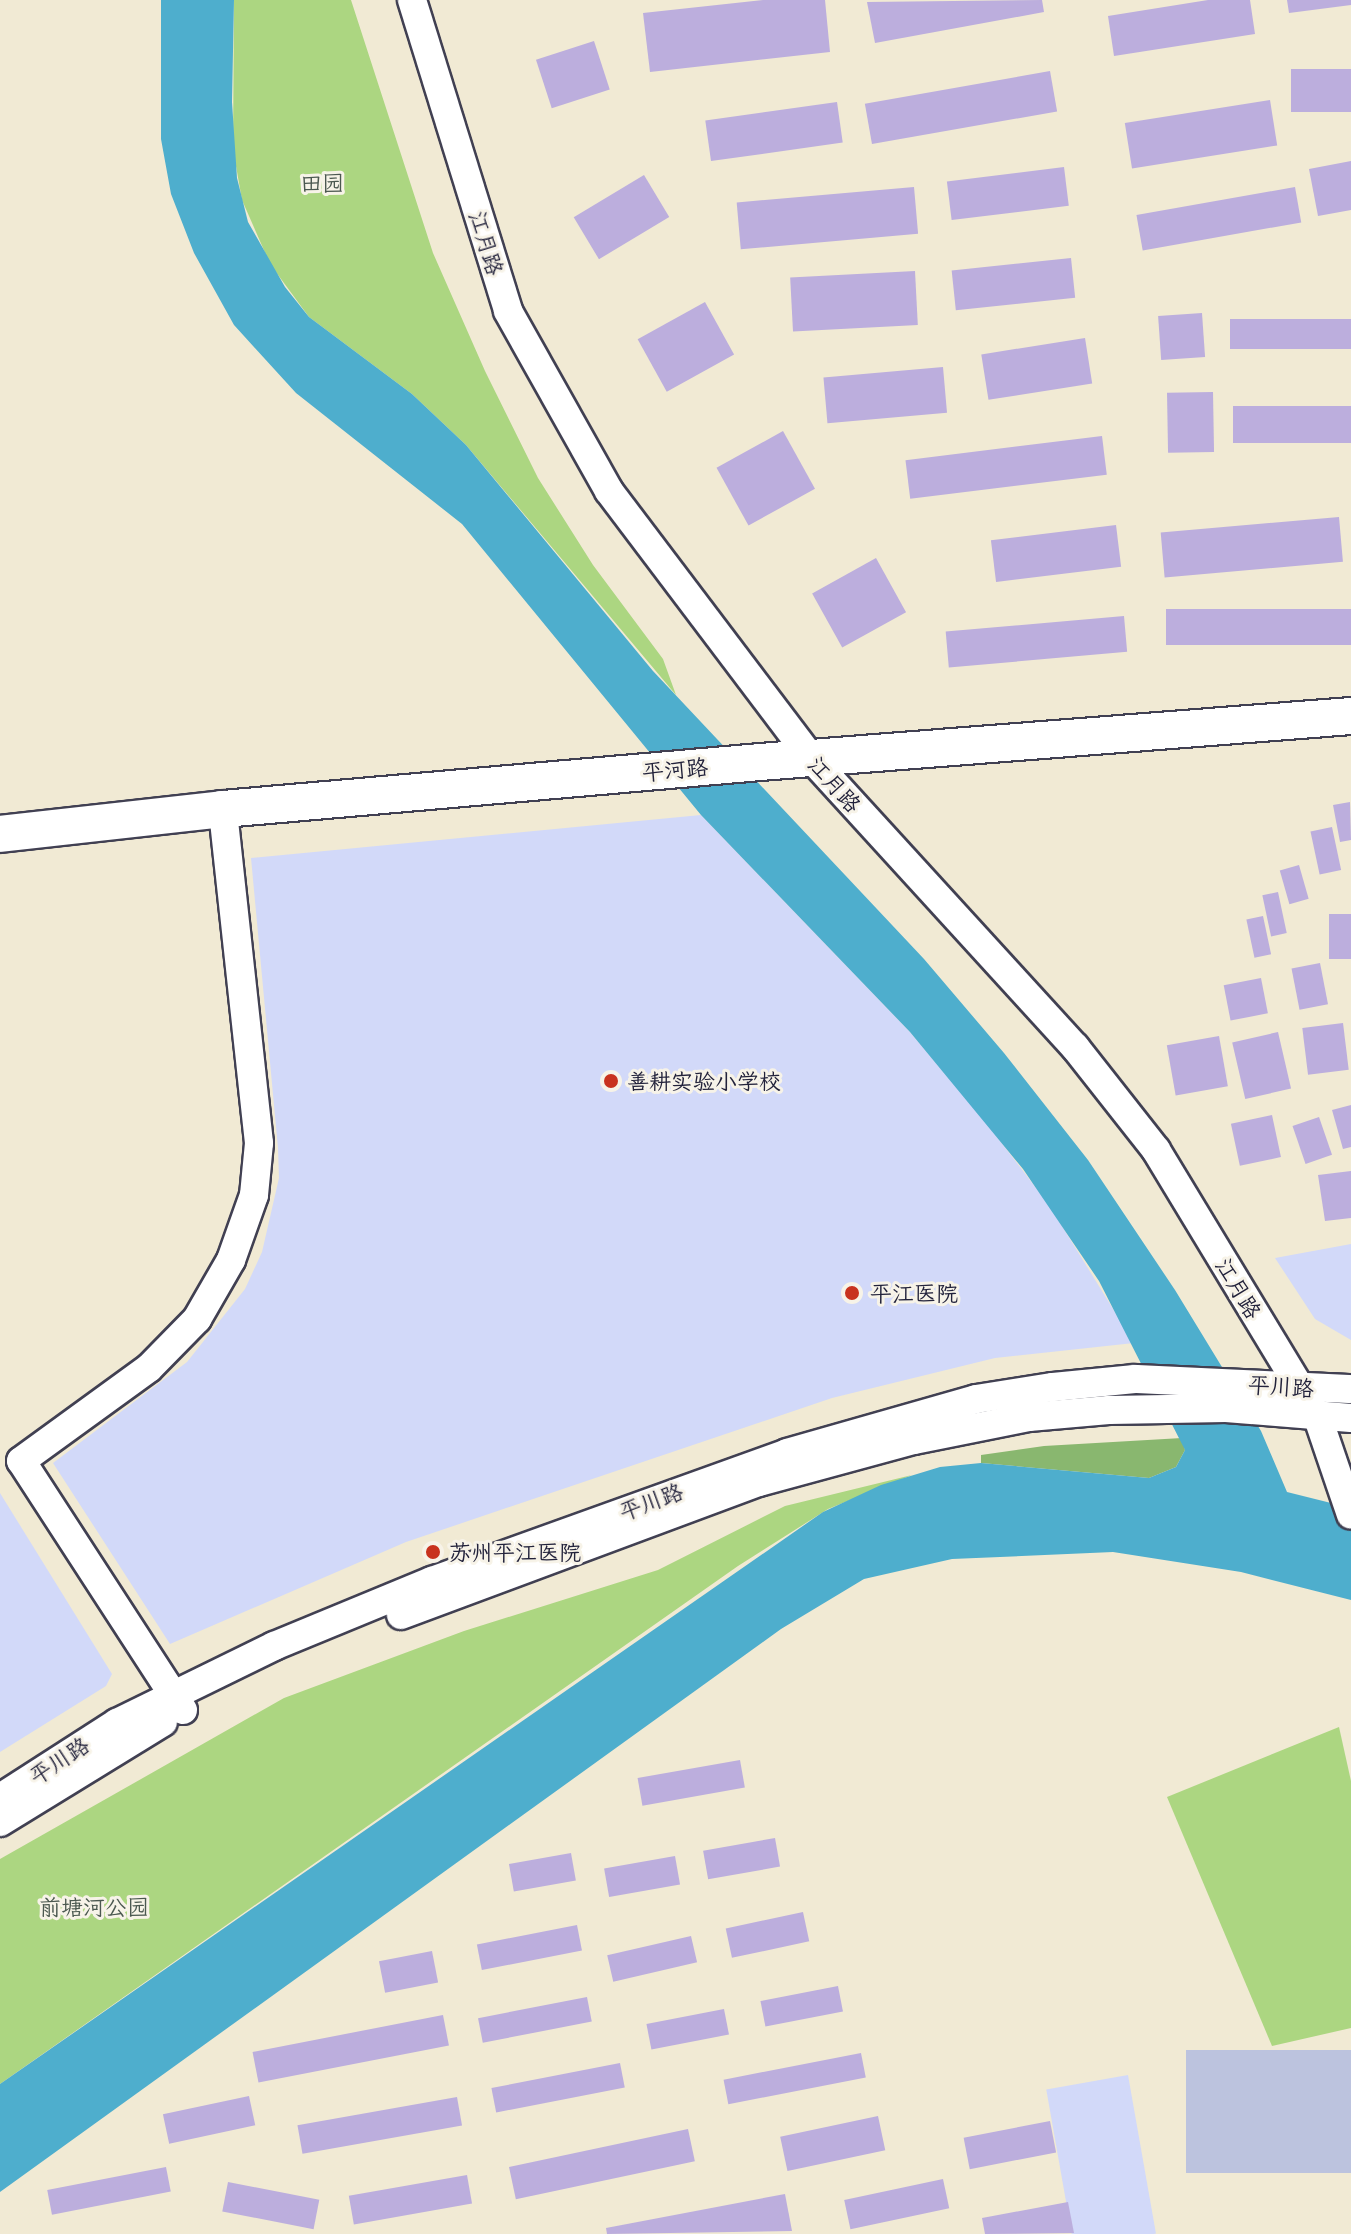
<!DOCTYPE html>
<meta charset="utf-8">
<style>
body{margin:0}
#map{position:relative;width:1351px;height:2234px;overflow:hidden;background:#f1ead4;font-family:Mali,"LXGW WenKai TC",sans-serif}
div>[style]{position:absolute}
.built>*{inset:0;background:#d2d9f9;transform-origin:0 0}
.industrial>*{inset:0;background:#bcc3de;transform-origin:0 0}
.green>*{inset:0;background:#acd681}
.forest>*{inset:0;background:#89b76f}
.water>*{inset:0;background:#4eaecd}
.building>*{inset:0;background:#bcaedd;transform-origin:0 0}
.roads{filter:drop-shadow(2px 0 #414052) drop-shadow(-2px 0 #414052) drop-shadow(0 2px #414052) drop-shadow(0 -2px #414052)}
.minor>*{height:28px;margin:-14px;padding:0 14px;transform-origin:14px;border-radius:14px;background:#fff}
.major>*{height:36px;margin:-18px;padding:0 18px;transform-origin:18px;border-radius:18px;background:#fff}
.dots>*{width:22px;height:22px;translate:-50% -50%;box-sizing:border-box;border:4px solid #f7f3e8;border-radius:50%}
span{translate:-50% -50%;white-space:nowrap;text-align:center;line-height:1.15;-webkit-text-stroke:6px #f7f3e8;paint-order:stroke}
.park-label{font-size:22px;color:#4b5850}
.street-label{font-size:22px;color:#22223b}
.poi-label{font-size:22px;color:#22223b}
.left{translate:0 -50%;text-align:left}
</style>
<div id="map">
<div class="built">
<i style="clip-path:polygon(701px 815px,910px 1032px,991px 1129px,1049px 1205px,1134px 1343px,995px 1358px,832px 1398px,406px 1542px,170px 1644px,53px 1463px,187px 1362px,245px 1289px,262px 1252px,279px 1178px,278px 1148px,251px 858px)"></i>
<i style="clip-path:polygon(1351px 1244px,1351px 1340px,1315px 1319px,1275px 1258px)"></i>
<i style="clip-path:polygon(0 1493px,112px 1674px,106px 1686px,0 1752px)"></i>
<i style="left:1128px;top:2075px;width:161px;height:83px;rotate:80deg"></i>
</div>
<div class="industrial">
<i style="left:1351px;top:2050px;width:123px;height:165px;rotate:90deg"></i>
</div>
<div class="green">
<i style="clip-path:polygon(234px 0,351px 0,433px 253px,485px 371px,538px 478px,593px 565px,663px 659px,676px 695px,466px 445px,412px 394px,309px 317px,270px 264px,242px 200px,233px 149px)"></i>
<i style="clip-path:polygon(912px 1475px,828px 1509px,738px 1566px,0 2084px,0 1859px,284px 1698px,464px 1631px,658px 1570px,785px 1506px)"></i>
<i style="clip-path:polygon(1339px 1727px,1351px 1781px,1351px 2028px,1272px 2046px,1167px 1797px)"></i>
</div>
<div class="forest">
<i style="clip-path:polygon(1182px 1438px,1185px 1450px,1176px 1467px,1149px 1478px,981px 1463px,981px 1455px,1044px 1446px)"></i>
</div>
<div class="water">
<i style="clip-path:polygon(161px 0,234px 0,232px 102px,237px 178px,248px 222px,285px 287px,309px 317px,412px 394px,466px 445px,653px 671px,924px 959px,1004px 1053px,1088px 1160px,1175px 1290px,1261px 1431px,1287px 1492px,1351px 1508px,1351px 1600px,1241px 1572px,1113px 1552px,952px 1559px,864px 1579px,781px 1629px,0 2192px,0 2084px,823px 1512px,881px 1485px,940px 1467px,981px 1463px,1149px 1478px,1176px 1467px,1185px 1450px,1099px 1281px,1023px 1169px,910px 1032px,701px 815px,462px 524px,296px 393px,234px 325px,194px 253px,171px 194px,161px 139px)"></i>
</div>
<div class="building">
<i style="clip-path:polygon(763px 0,825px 0,830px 52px,650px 72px,643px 13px)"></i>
<i style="clip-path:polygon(1042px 0,1044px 12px,875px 43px,867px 2px)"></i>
<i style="clip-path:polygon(1208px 0,1250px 0,1255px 34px,1114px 56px,1108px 16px)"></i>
<i style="clip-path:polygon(1287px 0,1351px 0,1351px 5px,1289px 13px)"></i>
<i style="left:594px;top:41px;width:51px;height:61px;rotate:72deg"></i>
<i style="left:1351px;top:69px;width:43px;height:60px;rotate:90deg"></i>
<i style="left:1050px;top:71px;width:41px;height:188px;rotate:80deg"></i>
<i style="left:1270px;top:100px;width:46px;height:147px;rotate:81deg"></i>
<i style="left:837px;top:102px;width:41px;height:133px;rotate:82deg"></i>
<i style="clip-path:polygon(1351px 161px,1351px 210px,1318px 216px,1309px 169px)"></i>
<i style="left:1064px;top:167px;width:39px;height:118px;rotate:83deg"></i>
<i style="left:644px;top:175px;width:49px;height:82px;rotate:59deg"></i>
<i style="left:914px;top:187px;width:47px;height:178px;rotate:85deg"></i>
<i style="left:1295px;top:187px;width:36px;height:161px;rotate:80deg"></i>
<i style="left:1071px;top:258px;width:40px;height:120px;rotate:84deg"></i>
<i style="left:915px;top:271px;width:54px;height:125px;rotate:87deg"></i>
<i style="left:705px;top:302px;width:60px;height:77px;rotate:61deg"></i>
<i style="left:1202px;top:313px;width:44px;height:44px;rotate:86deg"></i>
<i style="left:1230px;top:319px;width:121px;height:30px"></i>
<i style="left:1085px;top:338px;width:46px;height:105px;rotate:81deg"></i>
<i style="left:943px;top:367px;width:46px;height:120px;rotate:85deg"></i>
<i style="left:1213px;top:392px;width:60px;height:46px;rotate:89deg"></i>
<i style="left:1233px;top:406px;width:118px;height:37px"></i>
<i style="left:783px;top:431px;width:66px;height:76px;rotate:61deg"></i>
<i style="left:1102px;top:436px;width:39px;height:198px;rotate:83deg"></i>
<i style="left:1339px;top:517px;width:45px;height:179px;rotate:85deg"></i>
<i style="left:1116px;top:525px;width:42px;height:126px;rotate:83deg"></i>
<i style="left:876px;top:558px;width:62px;height:73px;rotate:61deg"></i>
<i style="left:1351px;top:609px;width:36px;height:185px;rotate:90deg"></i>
<i style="left:1124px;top:616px;width:36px;height:179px;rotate:85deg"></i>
<i style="clip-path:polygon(1350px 802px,1351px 840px,1340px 842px,1333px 805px)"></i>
<i style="left:1332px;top:827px;width:44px;height:22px;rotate:78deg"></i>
<i style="left:1299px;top:865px;width:35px;height:20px;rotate:74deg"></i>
<i style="left:1278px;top:892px;width:42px;height:16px;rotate:78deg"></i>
<i style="left:1351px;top:914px;width:45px;height:22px;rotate:90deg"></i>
<i style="left:1263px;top:916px;width:39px;height:17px;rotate:78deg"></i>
<i style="left:1320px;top:963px;width:42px;height:29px;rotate:79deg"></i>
<i style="left:1261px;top:978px;width:36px;height:38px;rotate:79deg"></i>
<i style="left:1343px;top:1023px;width:47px;height:41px;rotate:83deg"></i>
<i style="left:1278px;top:1032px;width:58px;height:47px;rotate:77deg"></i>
<i style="left:1219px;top:1036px;width:51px;height:53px;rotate:80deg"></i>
<i style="clip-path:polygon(1351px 1105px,1351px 1147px,1343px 1149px,1332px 1110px)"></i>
<i style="left:1272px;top:1115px;width:43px;height:42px;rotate:78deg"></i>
<i style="left:1319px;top:1117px;width:40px;height:28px;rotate:71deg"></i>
<i style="clip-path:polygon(1351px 1171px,1351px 1218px,1325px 1221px,1318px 1175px)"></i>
<i style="left:740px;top:1760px;width:28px;height:104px;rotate:80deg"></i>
<i style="left:775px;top:1838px;width:29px;height:73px;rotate:80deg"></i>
<i style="left:571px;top:1853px;width:28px;height:63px;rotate:80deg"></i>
<i style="left:675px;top:1856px;width:29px;height:72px;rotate:80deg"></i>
<i style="left:803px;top:1912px;width:30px;height:79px;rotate:78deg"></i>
<i style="left:577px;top:1925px;width:26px;height:102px;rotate:79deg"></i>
<i style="left:691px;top:1936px;width:27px;height:86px;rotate:77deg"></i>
<i style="left:432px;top:1951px;width:32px;height:54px;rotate:79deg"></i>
<i style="left:838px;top:1986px;width:26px;height:79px;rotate:79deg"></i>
<i style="left:587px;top:1997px;width:25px;height:111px;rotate:79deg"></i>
<i style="left:724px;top:2009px;width:26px;height:79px;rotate:79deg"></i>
<i style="left:443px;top:2015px;width:31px;height:194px;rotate:79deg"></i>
<i style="left:861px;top:2053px;width:25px;height:140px;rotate:79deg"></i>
<i style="left:620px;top:2063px;width:25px;height:131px;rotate:79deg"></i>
<i style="left:249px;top:2096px;width:30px;height:88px;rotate:78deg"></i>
<i style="left:457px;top:2097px;width:29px;height:162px;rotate:80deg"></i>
<i style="left:878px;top:2116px;width:35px;height:100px;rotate:78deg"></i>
<i style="left:1050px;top:2121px;width:32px;height:88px;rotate:79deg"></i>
<i style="left:688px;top:2129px;width:33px;height:183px;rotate:78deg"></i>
<i style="left:166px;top:2167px;width:25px;height:121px;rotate:79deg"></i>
<i style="left:467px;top:2175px;width:29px;height:120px;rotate:80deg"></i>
<i style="left:943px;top:2179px;width:30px;height:101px;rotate:78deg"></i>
<i style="left:228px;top:2182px;width:93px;height:30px;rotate:11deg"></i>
<i style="clip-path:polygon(785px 2194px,792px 2231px,607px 2234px,606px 2228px)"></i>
<i style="clip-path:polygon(1068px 2202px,1074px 2233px,985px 2234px,982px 2218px)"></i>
</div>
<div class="roads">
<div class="minor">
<i style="left:412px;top:0;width:325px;rotate:72.8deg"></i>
<i style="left:508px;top:311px;width:206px;rotate:60.7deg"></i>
<i style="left:609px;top:491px;width:333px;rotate:52.9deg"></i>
<i style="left:810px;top:757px;width:393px;rotate:47.6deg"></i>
<i style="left:1075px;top:1047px;width:131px;rotate:51.8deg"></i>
<i style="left:1156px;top:1150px;width:313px;rotate:58.8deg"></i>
<i style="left:1318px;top:1418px;width:102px;rotate:71.2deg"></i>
<i style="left:401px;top:1615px;width:382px;rotate:-20.4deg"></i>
<i style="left:759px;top:1482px;width:161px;rotate:-15.2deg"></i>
<i style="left:914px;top:1440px;width:117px;rotate:-11.3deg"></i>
<i style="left:1029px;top:1417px;width:80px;rotate:-5deg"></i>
<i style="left:1109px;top:1410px;width:117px;rotate:-1deg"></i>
<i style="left:1226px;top:1408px;width:125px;rotate:4.6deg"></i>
<i style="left:183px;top:1710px;width:297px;rotate:-123deg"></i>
<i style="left:21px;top:1461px;width:158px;rotate:-36deg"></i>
<i style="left:149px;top:1368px;width:69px;rotate:-45.6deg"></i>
<i style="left:197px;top:1319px;width:68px;rotate:-60deg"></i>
<i style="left:231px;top:1260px;width:69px;rotate:-70.5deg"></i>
<i style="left:254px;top:1195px;width:52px;rotate:-84.5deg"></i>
<i style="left:259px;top:1143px;width:336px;rotate:-96.2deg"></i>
<i style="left:0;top:1798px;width:139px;rotate:-32.7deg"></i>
<i style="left:117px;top:1723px;width:175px;rotate:-26.1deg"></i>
<i style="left:274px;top:1646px;width:171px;rotate:-22.4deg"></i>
<i style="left:432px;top:1581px;width:377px;rotate:-19.8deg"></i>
<i style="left:787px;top:1453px;width:197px;rotate:-15.9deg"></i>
<i style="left:976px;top:1399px;width:78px;rotate:-8.9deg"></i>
<i style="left:1053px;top:1387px;width:82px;rotate:-5.6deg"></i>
<i style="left:1135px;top:1379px;width:216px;rotate:2.7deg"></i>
<i style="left:0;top:1822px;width:191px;rotate:-31.5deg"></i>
</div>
<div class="major">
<i style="left:0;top:834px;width:224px;rotate:-6.4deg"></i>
<i style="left:223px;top:809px;width:539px;rotate:-5deg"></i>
<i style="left:760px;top:762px;width:593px;rotate:-4.45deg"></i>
</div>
</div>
<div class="dots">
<i style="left:611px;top:1081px;background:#c8321e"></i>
<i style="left:852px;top:1293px;background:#c8321e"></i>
<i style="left:433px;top:1552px;background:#c8321e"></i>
</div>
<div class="park-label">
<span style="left:322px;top:183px">田园</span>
<span style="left:94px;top:1907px">前塘河公园</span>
</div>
<div class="street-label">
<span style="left:487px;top:243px;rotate:73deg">江月路</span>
<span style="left:675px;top:769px;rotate:-5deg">平河路</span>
<span style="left:835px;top:784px;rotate:48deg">江月路</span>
<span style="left:1239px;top:1288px;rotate:59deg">江月路</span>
<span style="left:1281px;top:1386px;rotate:4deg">平川路</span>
<span style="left:651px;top:1501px;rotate:-20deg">平川路</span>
<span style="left:59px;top:1760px;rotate:-33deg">平川路</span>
</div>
<div class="poi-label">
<span class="left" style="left:627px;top:1081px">善耕实验小学校</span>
<span class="left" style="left:870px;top:1293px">平江医院</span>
<span class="left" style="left:449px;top:1552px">苏州平江医院</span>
</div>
</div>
